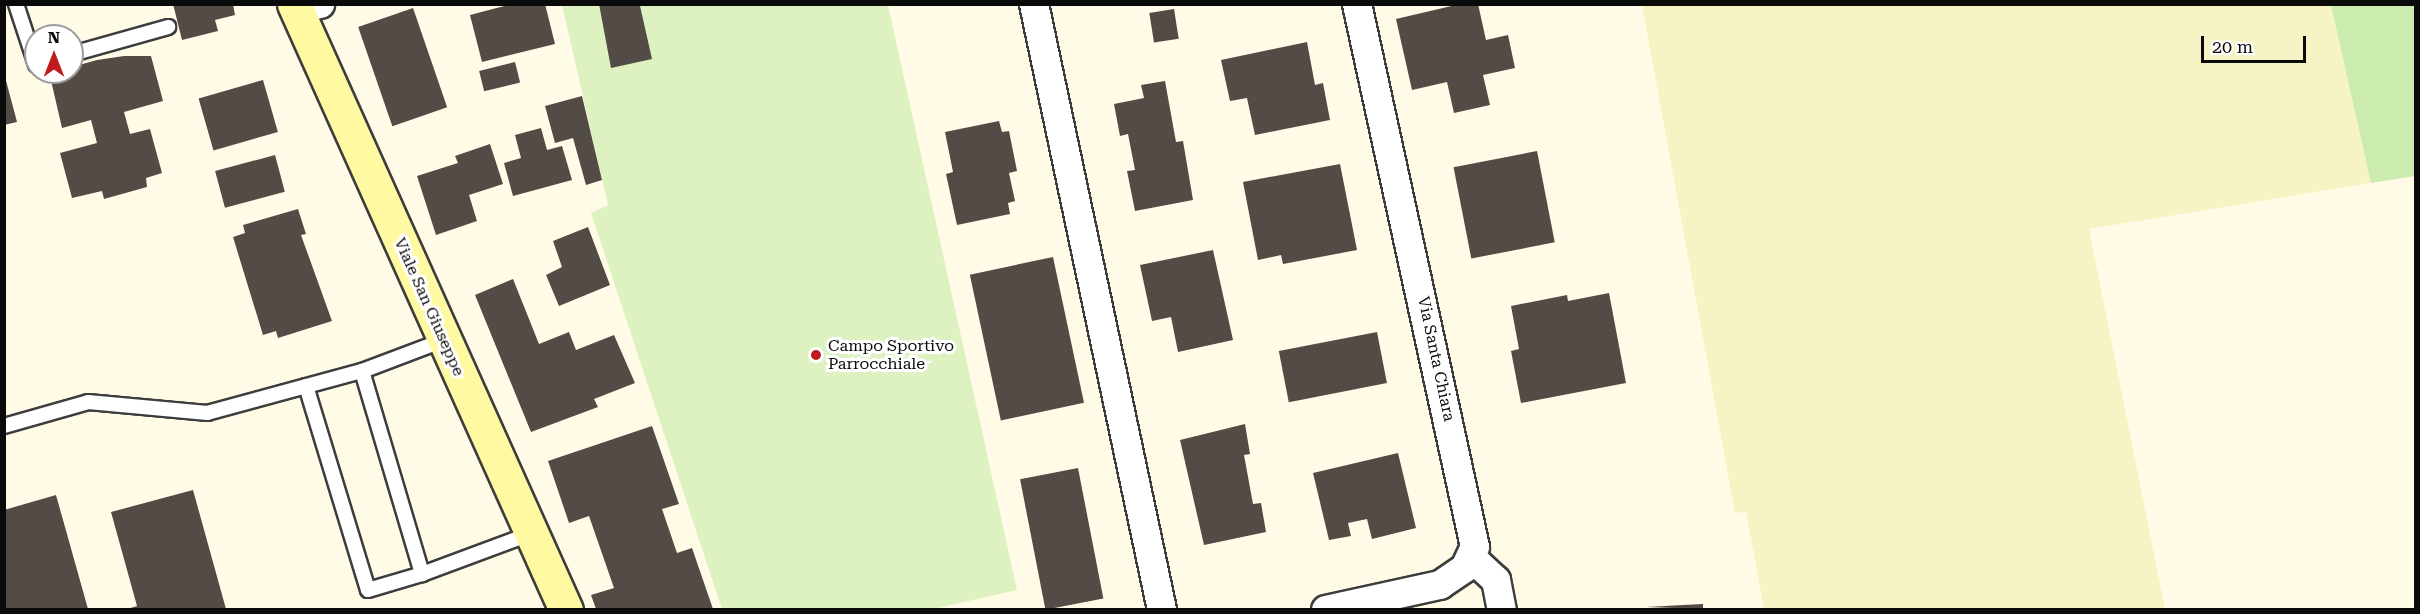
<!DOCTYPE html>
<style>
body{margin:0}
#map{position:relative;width:2420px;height:614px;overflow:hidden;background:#fffbe6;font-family:"Roboto Serif",serif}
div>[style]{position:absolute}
.farmland>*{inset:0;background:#f6f4c5}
.green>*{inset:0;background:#cbebaf}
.pitch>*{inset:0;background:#def1c1}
.building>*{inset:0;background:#534b46;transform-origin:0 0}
.roads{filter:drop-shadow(2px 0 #3d3d3d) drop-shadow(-2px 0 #3d3d3d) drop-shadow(0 2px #3d3d3d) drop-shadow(0 -2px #3d3d3d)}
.lane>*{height:14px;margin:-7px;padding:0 7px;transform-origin:7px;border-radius:7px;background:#fff}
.street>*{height:28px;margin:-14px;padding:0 14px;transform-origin:14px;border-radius:14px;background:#fff}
.secondary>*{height:33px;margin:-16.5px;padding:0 16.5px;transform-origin:16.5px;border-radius:16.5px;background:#fff9a1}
.dots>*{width:16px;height:16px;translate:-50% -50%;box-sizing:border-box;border:3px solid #fff;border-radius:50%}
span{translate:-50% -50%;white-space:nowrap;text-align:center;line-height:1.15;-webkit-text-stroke:6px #fff;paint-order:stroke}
.street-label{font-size:16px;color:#0a0a0a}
.poi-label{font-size:16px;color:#0a0a0a}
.left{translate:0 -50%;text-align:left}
.frame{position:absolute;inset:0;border:6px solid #0a0a0a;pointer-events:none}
.north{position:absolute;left:24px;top:24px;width:60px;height:60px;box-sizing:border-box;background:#fff;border:2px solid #9d9d9d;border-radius:50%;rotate:0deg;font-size:16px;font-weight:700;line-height:24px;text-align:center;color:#0a0a0a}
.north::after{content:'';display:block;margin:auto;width:21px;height:27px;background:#c01b1c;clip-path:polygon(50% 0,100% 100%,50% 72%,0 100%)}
.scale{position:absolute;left:2201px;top:36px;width:105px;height:27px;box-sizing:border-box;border:3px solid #0a0a0a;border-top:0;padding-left:8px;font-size:18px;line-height:21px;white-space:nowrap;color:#0a0a0a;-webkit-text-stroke:4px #fff;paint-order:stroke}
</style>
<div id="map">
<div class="farmland">
<i style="clip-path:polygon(1642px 5px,2331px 5px,2371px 183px,2089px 229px,2165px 609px,1764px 609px,1746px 512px,1735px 513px)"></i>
</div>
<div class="green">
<i style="clip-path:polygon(2331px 5px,2415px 5px,2415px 176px,2371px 183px)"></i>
</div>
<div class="pitch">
<i style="clip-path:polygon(562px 5px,888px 5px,1017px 590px,933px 609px,722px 609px,591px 213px,608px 205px)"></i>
</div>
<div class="building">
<i style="clip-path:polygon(173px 4px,233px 4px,235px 15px,215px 20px,218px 31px,182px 40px)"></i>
<i style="clip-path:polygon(512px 4px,545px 4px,555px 44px,482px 62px,470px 15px)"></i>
<i style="clip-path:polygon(599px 4px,640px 6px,652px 59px,611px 68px)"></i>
<i style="clip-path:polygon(1460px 4px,1478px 4px,1486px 40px,1508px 35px,1515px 68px,1483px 75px,1490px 105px,1454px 113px,1447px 82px,1412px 90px,1396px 19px)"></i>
<i style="left:413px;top:8px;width:105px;height:58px;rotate:71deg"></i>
<i style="left:1174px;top:9px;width:30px;height:25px;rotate:81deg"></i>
<i style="clip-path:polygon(1307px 42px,1315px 85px,1323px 83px,1330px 120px,1255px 135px,1247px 98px,1230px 101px,1221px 60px)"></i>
<i style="clip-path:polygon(124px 56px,151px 56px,163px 101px,124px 112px,130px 134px,150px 129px,162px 173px,146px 178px,147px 187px,104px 199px,102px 191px,72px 198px,60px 153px,97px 143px,91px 120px,62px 128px,50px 76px,72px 72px,72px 67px,97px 60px)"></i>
<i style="left:515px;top:62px;width:21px;height:37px;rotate:76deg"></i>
<i style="clip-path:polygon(4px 73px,17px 122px,4px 125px)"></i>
<i style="left:263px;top:80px;width:54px;height:67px;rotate:74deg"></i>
<i style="clip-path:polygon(1165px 81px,1176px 142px,1183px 141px,1193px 200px,1135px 211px,1127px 171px,1135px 170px,1128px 134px,1120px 136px,1114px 104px,1144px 98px,1141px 85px)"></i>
<i style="clip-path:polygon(582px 96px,602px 180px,586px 185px,573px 138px,555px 143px,545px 106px)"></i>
<i style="clip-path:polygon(999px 121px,1002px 132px,1009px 131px,1017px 171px,1009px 173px,1015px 201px,1008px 203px,1010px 214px,957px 225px,946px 174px,953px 172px,945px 132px)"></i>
<i style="clip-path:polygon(541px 128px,547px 150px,562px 146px,572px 180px,513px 196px,504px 163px,521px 158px,515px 135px)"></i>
<i style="clip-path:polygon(490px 144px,503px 184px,469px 195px,477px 221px,436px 235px,417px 176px,458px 163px,455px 156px)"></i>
<i style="left:1537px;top:151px;width:93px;height:85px;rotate:79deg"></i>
<i style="left:275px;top:155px;width:38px;height:62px;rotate:75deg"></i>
<i style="clip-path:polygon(1340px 164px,1357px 250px,1283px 264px,1281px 255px,1258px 260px,1243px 182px)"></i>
<i style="clip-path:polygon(298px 209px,306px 234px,301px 235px,332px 321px,278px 338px,276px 331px,263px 335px,233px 237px,245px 233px,243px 225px)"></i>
<i style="clip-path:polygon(588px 227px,610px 285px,559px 306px,546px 275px,562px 267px,553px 241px)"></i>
<i style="clip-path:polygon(1213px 250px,1233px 340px,1178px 352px,1171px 317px,1152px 321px,1140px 265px)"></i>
<i style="left:1053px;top:257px;width:149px;height:85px;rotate:78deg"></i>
<i style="clip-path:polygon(513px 279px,539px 344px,569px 332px,576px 350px,614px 335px,635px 383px,594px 399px,598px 407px,531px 432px,475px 295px)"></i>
<i style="clip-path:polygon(1609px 293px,1626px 383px,1521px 403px,1511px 351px,1519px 349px,1511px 306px,1567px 295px,1568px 301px)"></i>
<i style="left:1377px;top:332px;width:52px;height:100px;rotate:79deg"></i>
<i style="clip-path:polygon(1245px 424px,1250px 454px,1244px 455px,1253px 504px,1261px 503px,1266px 532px,1204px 545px,1180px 440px)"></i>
<i style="clip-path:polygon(652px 426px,679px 504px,662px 509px,677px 553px,692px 548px,713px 609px,596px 609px,591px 595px,614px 588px,589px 516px,569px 523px,548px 461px)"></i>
<i style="clip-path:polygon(1398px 453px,1416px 528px,1372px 539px,1367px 519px,1348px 523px,1351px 536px,1329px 540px,1313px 473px)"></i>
<i style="left:1078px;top:468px;width:133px;height:59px;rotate:79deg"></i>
<i style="clip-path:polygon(193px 490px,226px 609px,127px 609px,137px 606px,111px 512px)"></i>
<i style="clip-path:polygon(56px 495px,88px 609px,4px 609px,4px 510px)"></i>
<i style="clip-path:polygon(1703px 604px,1703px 609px,1646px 607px,1683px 605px)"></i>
</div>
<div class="roads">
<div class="lane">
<i style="left:16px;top:4px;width:64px;rotate:71.8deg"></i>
<i style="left:72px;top:54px;width:100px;rotate:-15.7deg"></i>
<i style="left:444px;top:340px;width:88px;rotate:159.3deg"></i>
<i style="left:362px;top:371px;width:212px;rotate:73.5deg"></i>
<i style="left:422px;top:574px;width:117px;rotate:-20.4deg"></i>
<i style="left:306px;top:386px;width:213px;rotate:73.1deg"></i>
<i style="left:368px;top:590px;width:56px;rotate:-16.5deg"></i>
<i style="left:4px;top:426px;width:87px;rotate:-15.9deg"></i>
<i style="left:88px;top:402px;width:120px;rotate:5.3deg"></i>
<i style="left:207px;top:413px;width:161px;rotate:-15.2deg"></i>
</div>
<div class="street">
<i style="left:1034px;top:4px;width:619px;rotate:78.07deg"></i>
<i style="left:296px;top:10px;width:25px;rotate:-14deg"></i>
<i style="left:1472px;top:558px;width:33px;rotate:43deg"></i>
<i style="left:1496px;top:580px;width:31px;rotate:79deg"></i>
<i style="left:1326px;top:610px;width:117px;rotate:-12.4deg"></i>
<i style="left:1440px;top:585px;width:30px;rotate:-34deg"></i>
<i style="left:1465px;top:568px;width:23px;rotate:-65deg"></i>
<i style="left:1475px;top:547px;width:556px;rotate:-102.26deg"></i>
</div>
<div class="secondary">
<i style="left:294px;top:4px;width:664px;rotate:65.83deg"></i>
</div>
</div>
<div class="dots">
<i style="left:816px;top:355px;background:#c01b1c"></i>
</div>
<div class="street-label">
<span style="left:429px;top:307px;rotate:66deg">Viale San Giuseppe</span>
<span style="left:1436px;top:359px;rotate:78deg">Via Santa Chiara</span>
</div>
<div class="poi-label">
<span class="left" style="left:828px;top:355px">Campo Sportivo<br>Parrocchiale</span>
</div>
<div class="frame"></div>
<div class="north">N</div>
<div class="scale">20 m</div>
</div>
